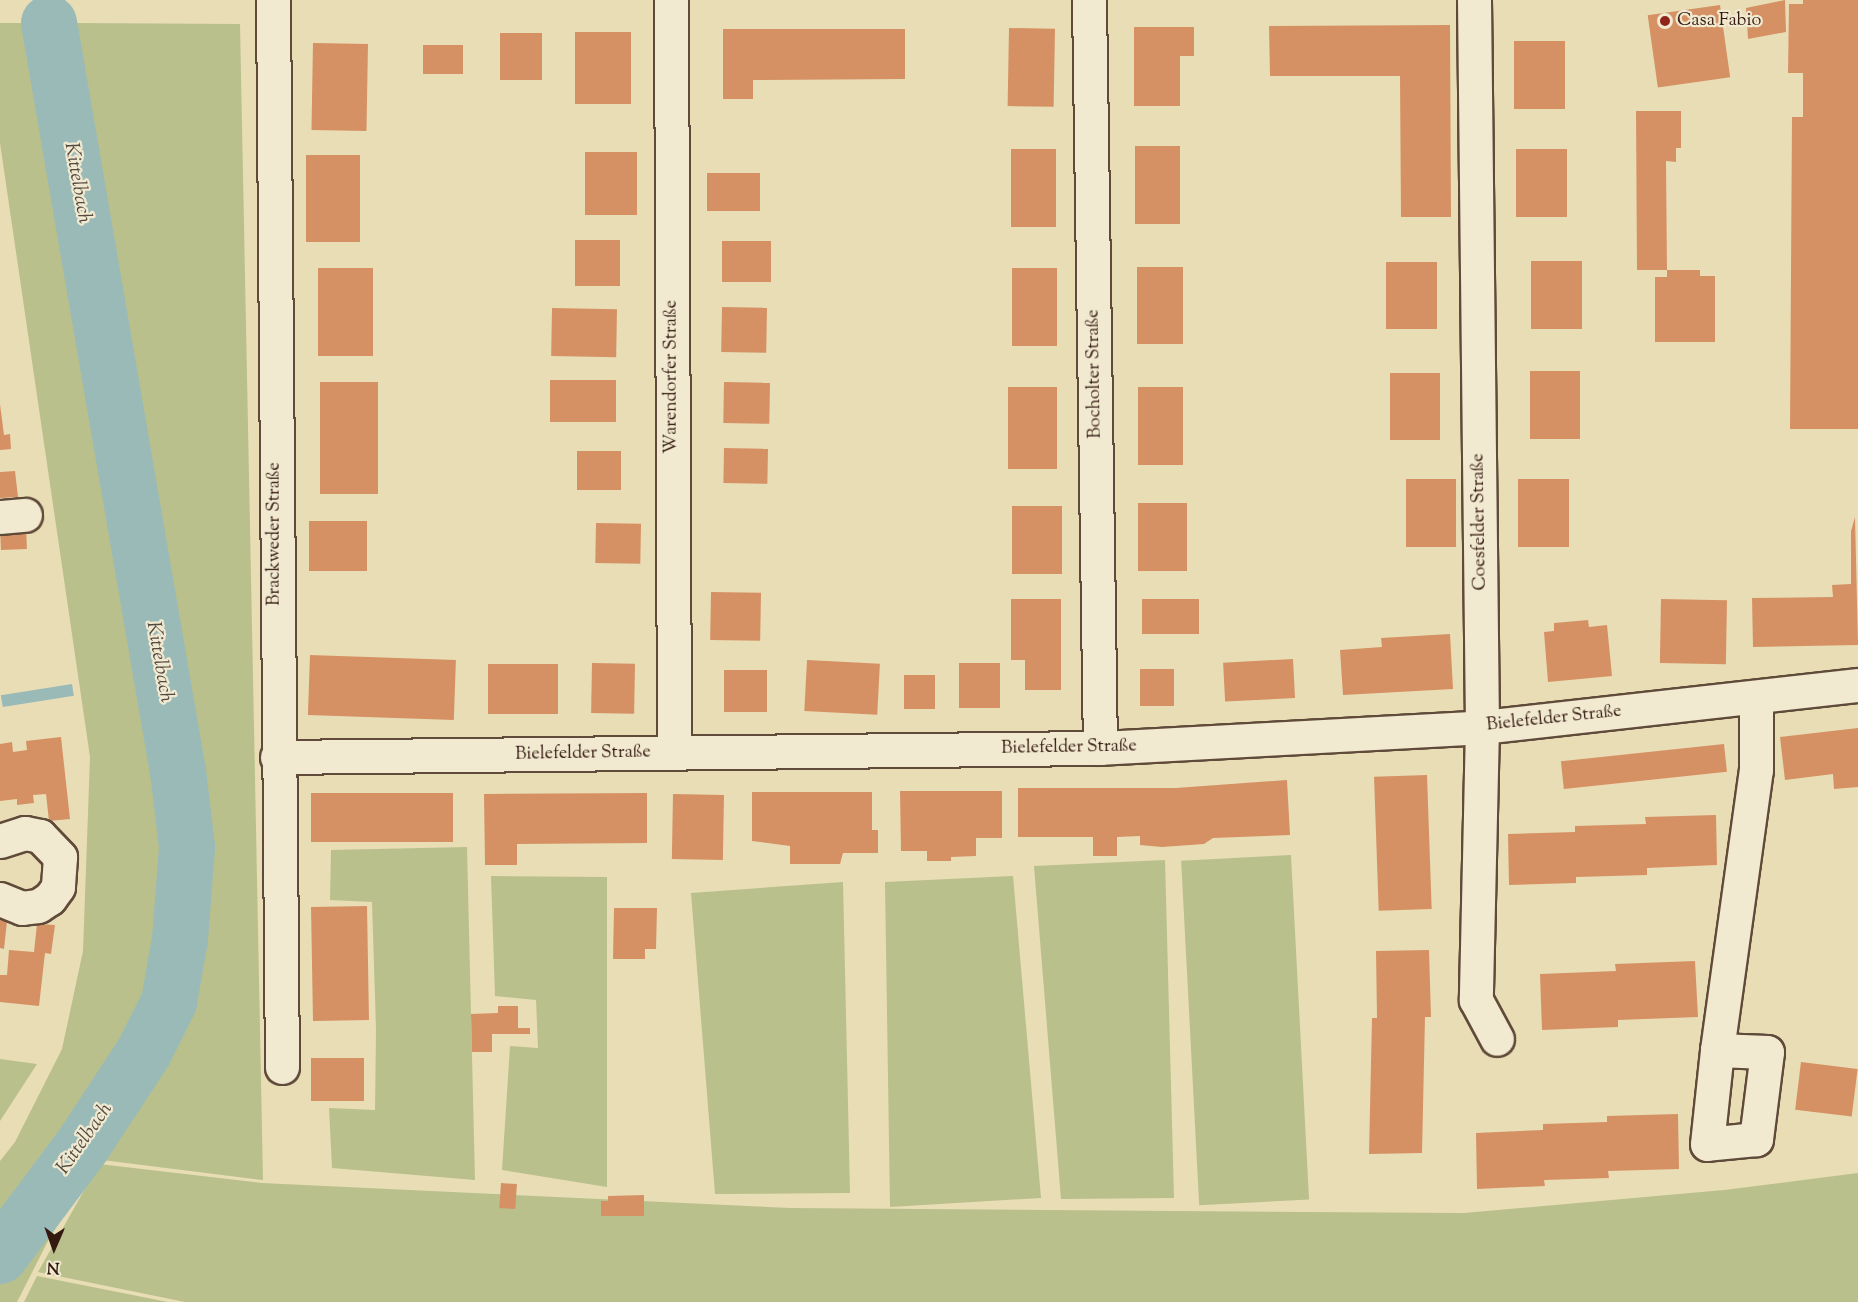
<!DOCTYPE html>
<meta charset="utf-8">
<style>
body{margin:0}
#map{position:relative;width:1858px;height:1302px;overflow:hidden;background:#e9ddb6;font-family:"Sorts Mill Goudy",serif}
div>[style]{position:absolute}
.green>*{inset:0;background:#b9c08c;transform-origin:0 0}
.water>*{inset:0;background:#9abab7;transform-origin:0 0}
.river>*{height:56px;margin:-28px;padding:0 28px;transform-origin:28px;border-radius:28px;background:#9abab7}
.building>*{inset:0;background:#d59164;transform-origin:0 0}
.roads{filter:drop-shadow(2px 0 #604a39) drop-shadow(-2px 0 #604a39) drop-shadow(0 2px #604a39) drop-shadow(0 -2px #604a39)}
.minor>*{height:33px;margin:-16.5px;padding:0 16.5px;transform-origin:16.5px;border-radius:16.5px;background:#f1e9d0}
.dots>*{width:16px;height:16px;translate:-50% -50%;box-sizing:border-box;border:3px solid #f1e9d0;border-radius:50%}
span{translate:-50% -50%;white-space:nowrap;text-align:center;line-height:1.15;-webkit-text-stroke:4.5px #f1e9d0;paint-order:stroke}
.poi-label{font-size:18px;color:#33190f}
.left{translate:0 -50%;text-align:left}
.street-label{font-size:18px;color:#33190f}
.water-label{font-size:20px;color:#524941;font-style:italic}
.north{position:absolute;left:24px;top:1218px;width:60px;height:60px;-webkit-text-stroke:4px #f1e9d0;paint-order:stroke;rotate:182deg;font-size:16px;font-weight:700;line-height:24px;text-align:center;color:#33190f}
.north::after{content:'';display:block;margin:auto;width:21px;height:27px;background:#33190f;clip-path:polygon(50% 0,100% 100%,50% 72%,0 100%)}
</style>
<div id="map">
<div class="green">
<i style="clip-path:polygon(0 23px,71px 23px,192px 772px,187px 1004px,48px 1241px,17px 1302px,0 1302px,0 1161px,15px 1142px,62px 1049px,83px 951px,90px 757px,0 143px)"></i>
<i style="clip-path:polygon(74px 23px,240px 24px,263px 1180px,102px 1160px,191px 1003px,204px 878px,203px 826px,151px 463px)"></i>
<i style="clip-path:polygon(467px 847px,475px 1180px,332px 1168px,329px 1108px,375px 1110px,376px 1030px,372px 902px,330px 900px,331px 850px)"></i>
<i style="left:1291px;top:855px;width:345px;height:110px;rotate:87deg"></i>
<i style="clip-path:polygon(1165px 860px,1174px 1198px,1061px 1199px,1034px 866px)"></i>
<i style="clip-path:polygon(491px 876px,607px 877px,607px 1187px,502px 1170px,510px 1046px,538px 1048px,536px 1000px,495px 996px)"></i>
<i style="clip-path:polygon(1013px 876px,1041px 1198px,890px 1207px,885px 882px)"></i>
<i style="clip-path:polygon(843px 882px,850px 1193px,715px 1194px,691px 893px)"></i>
<i style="clip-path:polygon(0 1059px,37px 1064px,0 1121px)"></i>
<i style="clip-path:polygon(99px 1164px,262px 1183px,791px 1208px,1303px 1212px,1464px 1213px,1724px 1190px,1858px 1173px,1858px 1302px,185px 1302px,38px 1272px)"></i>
<i style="clip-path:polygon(37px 1276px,168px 1302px,24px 1302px)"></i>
</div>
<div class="water">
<i style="left:72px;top:684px;width:12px;height:72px;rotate:81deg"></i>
</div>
<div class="river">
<i style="left:0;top:1256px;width:139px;rotate:-53.2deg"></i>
<i style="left:83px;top:1145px;width:111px;rotate:-56.7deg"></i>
<i style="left:144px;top:1052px;width:56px;rotate:-63.4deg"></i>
<i style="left:169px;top:1002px;width:64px;rotate:-80.1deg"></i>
<i style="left:180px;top:939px;width:92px;rotate:-85.6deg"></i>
<i style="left:187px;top:847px;width:76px;rotate:-96.8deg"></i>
<i style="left:178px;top:772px;width:760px;rotate:-99.77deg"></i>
</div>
<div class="building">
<i style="clip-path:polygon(1785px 0,1786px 32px,1748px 39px,1746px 8px)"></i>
<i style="clip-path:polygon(1803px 0,1858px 0,1858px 429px,1790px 429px,1792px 117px,1803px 117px,1803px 73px,1788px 73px,1789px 4px,1803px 4px)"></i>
<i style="left:1720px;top:5px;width:73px;height:73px;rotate:82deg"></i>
<i style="clip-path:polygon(1450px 25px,1451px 217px,1401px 217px,1400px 76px,1270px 76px,1269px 26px)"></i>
<i style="clip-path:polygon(1134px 27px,1194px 27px,1194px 56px,1180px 56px,1180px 106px,1134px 106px)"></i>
<i style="left:1009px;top:28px;width:46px;height:78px;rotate:1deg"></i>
<i style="clip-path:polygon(723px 29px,905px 29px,905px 79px,753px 80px,753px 99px,723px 99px)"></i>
<i style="left:575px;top:32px;width:56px;height:72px"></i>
<i style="left:500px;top:33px;width:42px;height:47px"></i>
<i style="left:1514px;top:41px;width:51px;height:68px"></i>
<i style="left:313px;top:43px;width:55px;height:87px;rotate:1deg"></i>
<i style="left:423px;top:45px;width:40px;height:29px"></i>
<i style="clip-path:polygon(1636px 111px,1681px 111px,1681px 148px,1676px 148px,1676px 162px,1666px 161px,1667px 270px,1700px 270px,1700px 276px,1715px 276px,1715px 342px,1655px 342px,1655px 277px,1667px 277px,1667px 270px,1637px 270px)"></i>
<i style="left:1135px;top:146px;width:45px;height:78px"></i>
<i style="left:1011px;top:149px;width:45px;height:78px"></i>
<i style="left:1516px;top:149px;width:51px;height:68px"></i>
<i style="left:585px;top:152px;width:52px;height:63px"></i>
<i style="left:306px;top:155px;width:54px;height:87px"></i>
<i style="left:707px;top:173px;width:53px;height:38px"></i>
<i style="left:575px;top:240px;width:45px;height:46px"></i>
<i style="left:722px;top:241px;width:49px;height:41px"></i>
<i style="left:1531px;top:261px;width:51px;height:68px"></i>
<i style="left:1386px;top:262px;width:51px;height:67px"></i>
<i style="left:1137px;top:267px;width:46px;height:77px"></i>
<i style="left:318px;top:268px;width:55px;height:88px"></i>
<i style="left:1012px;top:268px;width:45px;height:78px"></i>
<i style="left:722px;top:307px;width:45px;height:45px;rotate:1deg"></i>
<i style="left:552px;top:308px;width:65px;height:48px;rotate:1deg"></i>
<i style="left:1530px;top:371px;width:50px;height:68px"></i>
<i style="left:1390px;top:373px;width:50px;height:67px"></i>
<i style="left:616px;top:380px;width:42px;height:66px;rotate:90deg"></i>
<i style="left:320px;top:382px;width:58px;height:112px"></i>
<i style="left:724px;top:382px;width:46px;height:41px;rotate:1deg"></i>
<i style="left:1008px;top:387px;width:49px;height:82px"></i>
<i style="left:1183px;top:387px;width:78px;height:45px;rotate:90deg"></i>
<i style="clip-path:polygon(0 404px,4px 435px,10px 434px,11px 449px,0 450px)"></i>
<i style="left:724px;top:448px;width:44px;height:35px;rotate:1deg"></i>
<i style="left:621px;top:451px;width:39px;height:44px;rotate:90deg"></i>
<i style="clip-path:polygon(15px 471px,18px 497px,0 498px,0 472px)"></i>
<i style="left:1406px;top:479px;width:50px;height:68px"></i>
<i style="left:1518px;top:479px;width:51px;height:68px"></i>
<i style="left:1138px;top:503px;width:49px;height:68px"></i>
<i style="left:1062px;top:506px;width:68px;height:50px;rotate:90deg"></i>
<i style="clip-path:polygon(1855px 517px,1858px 645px,1753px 647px,1752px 598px,1833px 597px,1832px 585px,1851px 584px,1851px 531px)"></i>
<i style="left:367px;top:521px;width:50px;height:58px;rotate:90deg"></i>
<i style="left:26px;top:523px;width:26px;height:26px;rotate:88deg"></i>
<i style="left:596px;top:523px;width:45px;height:40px;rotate:1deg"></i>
<i style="left:711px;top:592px;width:50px;height:48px;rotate:1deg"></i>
<i style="clip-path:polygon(1011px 599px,1061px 599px,1061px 690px,1025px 690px,1025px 660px,1011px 660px)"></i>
<i style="left:1142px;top:599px;width:57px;height:35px"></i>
<i style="left:1661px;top:599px;width:66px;height:64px;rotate:1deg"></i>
<i style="clip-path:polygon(1588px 620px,1589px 627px,1607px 625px,1612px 676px,1548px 682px,1544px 632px,1554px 631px,1554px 623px)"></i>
<i style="clip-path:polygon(1450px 634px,1453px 689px,1343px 695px,1340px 650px,1382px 647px,1381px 638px)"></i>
<i style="left:310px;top:655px;width:146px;height:60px;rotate:2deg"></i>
<i style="left:1293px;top:659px;width:39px;height:70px;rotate:87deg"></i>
<i style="left:807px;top:660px;width:73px;height:51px;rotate:3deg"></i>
<i style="left:592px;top:663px;width:43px;height:50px;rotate:1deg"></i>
<i style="left:959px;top:663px;width:41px;height:45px"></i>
<i style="left:488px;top:664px;width:70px;height:50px"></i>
<i style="left:1174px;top:669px;width:37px;height:34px;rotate:90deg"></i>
<i style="left:724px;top:670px;width:43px;height:42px"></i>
<i style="left:904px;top:675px;width:31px;height:34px"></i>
<i style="clip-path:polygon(1858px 728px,1858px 787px,1834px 789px,1833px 774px,1785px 780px,1780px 737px)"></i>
<i style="clip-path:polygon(61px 737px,70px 819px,49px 821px,46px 794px,33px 795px,34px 803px,17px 805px,17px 799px,0 801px,0 744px,12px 742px,13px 752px,27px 750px,26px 741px)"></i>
<i style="left:1724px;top:744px;width:28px;height:164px;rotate:84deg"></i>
<i style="left:1427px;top:775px;width:134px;height:53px;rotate:88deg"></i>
<i style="clip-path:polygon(1287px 780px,1290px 835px,1213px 838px,1204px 844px,1162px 847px,1140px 845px,1140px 836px,1117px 837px,1117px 856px,1093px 856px,1093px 837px,1018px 837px,1018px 788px,1176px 788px)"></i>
<i style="clip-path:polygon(900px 791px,1002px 791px,1002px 838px,976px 838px,976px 856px,951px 857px,951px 861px,927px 861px,927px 851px,901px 851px)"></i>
<i style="clip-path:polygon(752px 792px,872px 792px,872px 830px,878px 830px,878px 853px,843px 853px,840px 864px,790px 864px,790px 846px,752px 841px)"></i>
<i style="left:453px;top:793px;width:49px;height:142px;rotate:90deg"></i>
<i style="clip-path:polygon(647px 793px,647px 843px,517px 844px,517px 865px,485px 865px,484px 794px)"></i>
<i style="left:673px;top:794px;width:51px;height:65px;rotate:1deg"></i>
<i style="clip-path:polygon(1716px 815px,1717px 865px,1647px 868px,1647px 875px,1576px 877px,1576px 883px,1509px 885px,1508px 834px,1575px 832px,1575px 826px,1646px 824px,1645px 817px)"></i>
<i style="left:367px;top:906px;width:114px;height:56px;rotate:89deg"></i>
<i style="clip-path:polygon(614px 908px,657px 908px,656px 949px,645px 949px,645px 959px,613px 959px)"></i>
<i style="clip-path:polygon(0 920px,7px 921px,4px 949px,0 948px)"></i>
<i style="clip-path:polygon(37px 924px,55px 925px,51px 954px,45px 953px,39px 1006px,0 1002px,0 975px,7px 975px,9px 950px,34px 952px)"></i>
<i style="clip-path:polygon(1429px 950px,1431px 1017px,1425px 1017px,1422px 1153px,1369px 1154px,1372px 1018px,1377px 1018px,1376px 951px)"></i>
<i style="clip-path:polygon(1695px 961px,1698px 1017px,1618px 1020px,1618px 1027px,1542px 1030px,1540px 974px,1616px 971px,1615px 964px)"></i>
<i style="clip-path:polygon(498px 1006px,518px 1006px,518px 1028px,530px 1028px,530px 1034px,492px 1034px,492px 1052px,472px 1052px,471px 1014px,498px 1013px)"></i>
<i style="left:311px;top:1058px;width:53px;height:43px"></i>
<i style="left:1801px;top:1062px;width:57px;height:48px;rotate:7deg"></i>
<i style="clip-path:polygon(1678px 1114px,1679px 1169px,1608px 1171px,1609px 1178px,1544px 1180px,1545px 1186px,1477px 1189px,1476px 1133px,1543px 1130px,1543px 1124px,1607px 1122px,1607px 1116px)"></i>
<i style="left:501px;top:1183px;width:16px;height:25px;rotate:4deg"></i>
<i style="clip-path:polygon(644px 1195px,644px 1216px,601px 1216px,601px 1201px,608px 1201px,608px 1196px)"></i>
</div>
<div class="roads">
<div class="minor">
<i style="left:273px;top:0;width:1067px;rotate:89.52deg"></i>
<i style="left:671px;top:0;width:753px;rotate:89.77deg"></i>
<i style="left:1089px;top:0;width:748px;rotate:89.16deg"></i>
<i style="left:1474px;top:0;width:727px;rotate:89.37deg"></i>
<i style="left:1482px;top:727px;width:273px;rotate:91.3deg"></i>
<i style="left:1476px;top:1000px;width:44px;rotate:61.7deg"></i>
<i style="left:0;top:517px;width:25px;rotate:-5deg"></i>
<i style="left:277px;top:757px;width:823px;rotate:-0.63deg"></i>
<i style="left:1100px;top:748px;width:383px;rotate:-3.1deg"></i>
<i style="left:1482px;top:727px;width:378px;rotate:-6.4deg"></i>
<i style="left:0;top:841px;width:26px;rotate:-18deg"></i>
<i style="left:25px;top:833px;width:15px;rotate:11deg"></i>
<i style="left:40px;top:836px;width:29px;rotate:46deg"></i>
<i style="left:60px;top:857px;width:30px;rotate:94deg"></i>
<i style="left:58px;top:887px;width:14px;rotate:126deg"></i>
<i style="left:50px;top:898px;width:14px;rotate:146deg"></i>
<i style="left:38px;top:906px;width:16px;rotate:173deg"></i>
<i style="left:22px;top:908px;width:24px;rotate:-158deg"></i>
<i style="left:1717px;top:1050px;width:50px;rotate:2.3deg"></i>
<i style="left:1767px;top:1052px;width:88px;rotate:97.2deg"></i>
<i style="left:1756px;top:1139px;width:49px;rotate:174.2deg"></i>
<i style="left:1707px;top:1144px;width:95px;rotate:-83.9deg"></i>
<i style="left:1717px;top:1050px;width:283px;rotate:-82.1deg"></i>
<i style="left:1756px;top:770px;width:72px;rotate:-90deg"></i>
</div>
</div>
<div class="dots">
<i style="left:1665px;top:21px;background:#8f2418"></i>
</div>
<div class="poi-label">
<span class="left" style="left:1677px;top:21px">Casa Fabio</span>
</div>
<div class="street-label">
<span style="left:1095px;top:374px;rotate:-91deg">Bocholter Straße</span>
<span style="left:672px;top:377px;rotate:-90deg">Warendorfer Straße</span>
<span style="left:1480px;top:522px;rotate:-91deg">Coesfelder Straße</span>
<span style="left:275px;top:534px;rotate:-90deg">Brackweder Straße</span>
<span style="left:1554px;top:719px;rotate:-6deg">Bielefelder Straße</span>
<span style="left:1069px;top:748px;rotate:-1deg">Bielefelder Straße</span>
<span style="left:583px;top:754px;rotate:-1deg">Bielefelder Straße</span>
</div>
<div class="water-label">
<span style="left:77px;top:183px;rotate:80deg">Kittelbach</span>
<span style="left:159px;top:662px;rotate:80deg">Kittelbach</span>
<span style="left:85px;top:1139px;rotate:-55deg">Kittelbach</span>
</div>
<div class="north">N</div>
</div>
